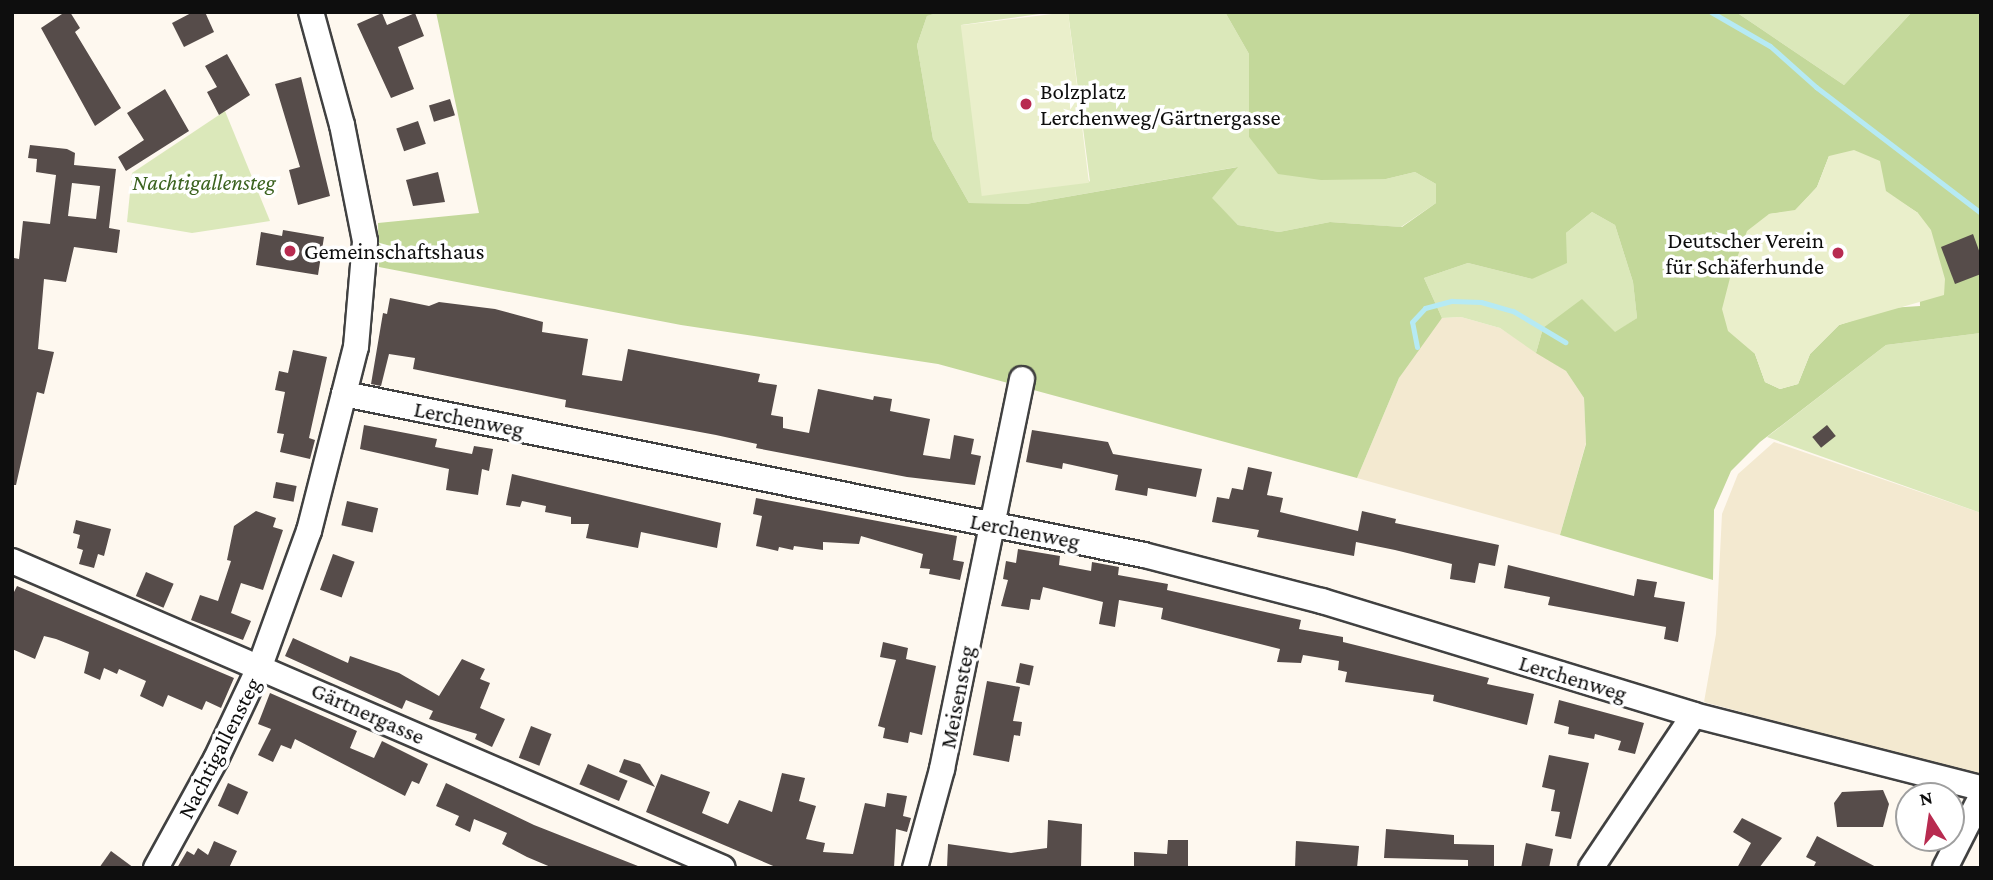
<!DOCTYPE html>
<meta charset="utf-8">
<style>
body{margin:0}
#map{position:relative;width:1993px;height:880px;overflow:hidden;background:#fef8ef;font-family:"Crimson Pro",serif}
div>[style]{position:absolute}
.farmland>*{inset:0;background:#f3e9d0}
.green>*{inset:0;background:#dbe8ba}
.forest>*{inset:0;background:#c3d89a}
.pitch>*{inset:0;background:#eaefcb;transform-origin:0 0}
.stream>*{height:5px;margin:-2.5px;padding:0 2.5px;transform-origin:2.5px;border-radius:2.5px;background:#b6eaf4}
.building>*{inset:0;background:#564c4a;transform-origin:0 0}
.roads{filter:drop-shadow(2px 0 #414141) drop-shadow(-2px 0 #414141) drop-shadow(0 2px #414141) drop-shadow(0 -2px #414141)}
.minor>*{height:24px;margin:-12px;padding:0 12px;transform-origin:12px;border-radius:12px;background:#fff}
.dots>*{width:19px;height:19px;translate:-50% -50%;box-sizing:border-box;border:4px solid #fff;border-radius:50%}
span{translate:-50% -50%;white-space:nowrap;text-align:center;line-height:1.15;-webkit-text-stroke:7px #fff;paint-order:stroke}
.poi-label{font-size:23px;color:#0e0e0e}
.left{translate:0 -50%;text-align:left}
.right{translate:-100% -50%;text-align:right}
.park-label{font-size:23px;color:#3c6320;font-style:italic}
.street-label{font-size:23px;color:#0e0e0e}
.frame{position:absolute;inset:0;border:14px solid #0e0e0e;pointer-events:none}
.north{position:absolute;left:1895px;top:782px;width:70px;height:70px;box-sizing:border-box;background:#fff;border:2px solid #9f9f9f;border-radius:50%;rotate:348deg;font-size:19px;font-weight:700;line-height:28px;text-align:center;color:#0e0e0e}
.north::after{content:'';display:block;margin:auto;width:24px;height:32px;background:#b82b50;clip-path:polygon(50% 0,100% 100%,50% 72%,0 100%)}
</style>
<div id="map">
<div class="farmland">
<i style="clip-path:polygon(1461px 317px,1500px 328px,1566px 371px,1584px 398px,1586px 443px,1560px 535px,1357px 478px,1399px 378px,1417px 346px,1442px 318px)"></i>
<i style="clip-path:polygon(1774px 442px,1981px 513px,1981px 776px,1704px 702px,1716px 634px,1722px 514px,1738px 474px)"></i>
</div>
<div class="green">
<i style="clip-path:polygon(941px 12px,1054px 12px,961px 25px,1090px 182px,1068px 12px,1225px 12px,1249px 54px,1249px 137px,1386px 179px,1415px 172px,1436px 184px,1436px 203px,1401px 227px,1330px 222px,1279px 232px,1238px 225px,1211px 198px,1237px 167px,1026px 204px,969px 203px,933px 139px,917px 45px,927px 16px)"></i>
<i style="clip-path:polygon(1736px 12px,1912px 12px,1844px 85px)"></i>
<i style="clip-path:polygon(225px 111px,270px 221px,192px 233px,127px 222px,132px 173px)"></i>
<i style="clip-path:polygon(1592px 212px,1615px 225px,1633px 282px,1637px 318px,1615px 333px,1543px 328px,1536px 353px,1500px 328px,1461px 317px,1442px 318px,1424px 278px,1468px 263px,1532px 279px,1566px 233px)"></i>
<i style="clip-path:polygon(1981px 333px,1981px 513px,1767px 437px,1886px 345px)"></i>
</div>
<div class="forest">
<i style="clip-path:polygon(evenodd,436px 12px,941px 12px,927px 16px,917px 45px,933px 139px,969px 203px,1026px 204px,1238px 167px,1212px 198px,1238px 225px,1279px 232px,1330px 222px,1402px 227px,1436px 203px,1436px 184px,1415px 172px,1386px 179px,1321px 180px,1278px 174px,1249px 137px,1249px 54px,1225px 12px,1736px 12px,1844px 85px,1912px 12px,1981px 12px,1981px 333px,1886px 345px,1760px 442px,1731px 471px,1714px 510px,1713px 580px,1560px 535px,1586px 444px,1584px 398px,1566px 371px,1536px 353px,1543px 328px,1582px 299px,1615px 332px,1637px 318px,1633px 282px,1615px 225px,1592px 212px,1566px 233px,1567px 263px,1532px 279px,1468px 263px,1424px 278px,1442px 318px,1399px 378px,1357px 478px,938px 364px,681px 325px,379px 267px,378px 223px,479px 213px,436px 12px,1829px 156px,1918px 213px,1920px 306px,1890px 308px,1839px 325px,1810px 354px,1798px 384px,1780px 389px,1765px 382px,1755px 354px,1769px 214px,1795px 211px,1817px 187px,1829px 156px)"></i>
</div>
<div class="pitch">
<i style="left:1068px;top:12px;width:172px;height:108px;rotate:83deg"></i>
<i style="clip-path:polygon(1854px 150px,1880px 161px,1886px 191px,1918px 213px,1931px 230px,1945px 279px,1944px 295px,1839px 325px,1810px 354px,1798px 384px,1780px 389px,1765px 382px,1755px 354px,1728px 331px,1722px 309px,1731px 274px,1747px 231px,1769px 214px,1795px 210px,1817px 187px,1829px 156px)"></i>
</div>
<div class="stream">
<i style="left:1711px;top:12px;width:68px;rotate:30deg"></i>
<i style="left:1770px;top:46px;width:62px;rotate:41.7deg"></i>
<i style="left:1816px;top:87px;width:208px;rotate:37.4deg"></i>
<i style="left:1417px;top:347px;width:25px;rotate:-101deg"></i>
<i style="left:1412px;top:322px;width:19px;rotate:-47deg"></i>
<i style="left:1425px;top:308px;width:28px;rotate:-15deg"></i>
<i style="left:1452px;top:301px;width:29px;rotate:2deg"></i>
<i style="left:1481px;top:302px;width:33px;rotate:16deg"></i>
<i style="left:1513px;top:311px;width:61px;rotate:30.8deg"></i>
</div>
<div class="building">
<i style="clip-path:polygon(65px 12px,70px 12px,80px 28px,75px 32px,121px 108px,95px 126px,41px 28px)"></i>
<i style="clip-path:polygon(193px 12px,205px 12px,214px 32px,184px 47px,172px 23px)"></i>
<i style="clip-path:polygon(382px 13px,387px 25px,415px 13px,424px 36px,398px 47px,414px 89px,391px 98px,357px 24px)"></i>
<i style="clip-path:polygon(227px 54px,250px 95px,219px 115px,207px 92px,217px 87px,205px 66px)"></i>
<i style="clip-path:polygon(301px 77px,330px 196px,298px 205px,289px 170px,300px 167px,275px 84px)"></i>
<i style="clip-path:polygon(165px 89px,189px 131px,126px 171px,118px 157px,144px 140px,127px 113px)"></i>
<i style="left:450px;top:99px;width:17px;height:22px;rotate:73deg"></i>
<i style="left:418px;top:121px;width:24px;height:23px;rotate:71deg"></i>
<i style="clip-path:polygon(evenodd,30px 145px,67px 149px,75px 153px,74px 165px,116px 169px,109px 228px,120px 230px,117px 253px,74px 247px,66px 282px,44px 279px,38px 349px,54px 352px,44px 394px,37px 392px,16px 485px,12px 485px,12px 270px,14px 258px,19px 259px,23px 221px,50px 224px,56px 175px,36px 172px,37px 159px,28px 158px,30px 145px,72px 183px,100px 186px,96px 219px,68px 216px,72px 183px)"></i>
<i style="clip-path:polygon(438px 172px,445px 202px,413px 206px,406px 180px)"></i>
<i style="clip-path:polygon(283px 230px,324px 237px,318px 275px,256px 265px,261px 232px,282px 236px)"></i>
<i style="clip-path:polygon(1973px 234px,1981px 256px,1981px 274px,1955px 284px,1941px 247px)"></i>
<i style="clip-path:polygon(390px 298px,429px 306px,439px 302px,495px 309px,543px 322px,542px 332px,588px 339px,582px 375px,622px 381px,628px 349px,760px 374px,758px 382px,777px 385px,771px 415px,783px 417px,783px 428px,809px 433px,818px 389px,873px 400px,874px 396px,892px 399px,890px 411px,930px 419px,923px 455px,950px 459px,954px 435px,974px 439px,971px 454px,981px 456px,975px 485px,907px 477px,756px 448px,757px 444px,716px 435px,565px 407px,566px 400px,413px 369px,415px 358px,389px 354px,381px 386px,371px 384px,383px 313px,387px 314px)"></i>
<i style="clip-path:polygon(293px 350px,327px 357px,309px 438px,315px 440px,310px 459px,280px 452px,284px 434px,277px 433px,285px 392px,275px 390px,279px 371px,288px 373px)"></i>
<i style="clip-path:polygon(364px 425px,437px 439px,435px 447px,472px 454px,474px 446px,493px 449px,489px 471px,482px 469px,478px 495px,446px 490px,449px 469px,360px 449px)"></i>
<i style="left:1827px;top:425px;width:14px;height:19px;rotate:51deg"></i>
<i style="clip-path:polygon(1032px 430px,1108px 442px,1113px 454px,1202px 469px,1196px 497px,1148px 488px,1147px 496px,1115px 490px,1118px 475px,1063px 463px,1062px 469px,1026px 462px)"></i>
<i style="clip-path:polygon(1248px 467px,1272px 472px,1267px 495px,1283px 498px,1280px 512px,1358px 531px,1362px 511px,1396px 519px,1395px 523px,1499px 545px,1495px 566px,1479px 563px,1475px 583px,1450px 579px,1452px 564px,1395px 550px,1356px 542px,1354px 556px,1257px 537px,1259px 530px,1212px 522px,1217px 497px,1229px 499px,1232px 488px,1243px 490px)"></i>
<i style="clip-path:polygon(512px 474px,721px 523px,717px 548px,641px 532px,638px 548px,586px 538px,589px 524px,571px 524px,571px 517px,545px 512px,546px 506px,522px 501px,520px 507px,506px 505px)"></i>
<i style="left:276px;top:482px;width:21px;height:16px;rotate:11deg"></i>
<i style="clip-path:polygon(756px 498px,957px 536px,953px 560px,964px 562px,960px 580px,929px 574px,930px 569px,920px 568px,923px 554px,861px 536px,859px 544px,823px 542px,823px 550px,794px 546px,793px 550px,779px 547px,778px 551px,756px 546px,762px 516px,753px 514px)"></i>
<i style="left:347px;top:501px;width:32px;height:25px;rotate:13deg"></i>
<i style="clip-path:polygon(256px 511px,276px 518px,273px 527px,283px 530px,263px 590px,241px 583px,231px 613px,251px 621px,243px 640px,191px 620px,200px 595px,218px 601px,231px 561px,227px 560px,234px 526px)"></i>
<i style="clip-path:polygon(76px 520px,111px 529px,104px 556px,98px 554px,94px 568px,79px 564px,83px 550px,77px 548px,80px 535px,73px 533px)"></i>
<i style="clip-path:polygon(1018px 549px,1060px 556px,1059px 565px,1091px 571px,1092px 562px,1119px 567px,1118px 575px,1168px 584px,1167px 590px,1301px 620px,1299px 629px,1343px 637px,1343px 642px,1489px 678px,1487px 684px,1534px 694px,1527px 725px,1433px 701px,1434px 695px,1345px 682px,1347px 672px,1338px 670px,1339px 661px,1303px 655px,1301px 663px,1277px 662px,1280px 649px,1161px 619px,1163px 608px,1119px 600px,1115px 627px,1099px 624px,1103px 602px,1043px 587px,1040px 600px,1031px 599px,1029px 610px,1001px 606px,1008px 580px,1003px 579px,1006px 561px,1016px 563px)"></i>
<i style="left:333px;top:554px;width:23px;height:38px;rotate:20deg"></i>
<i style="clip-path:polygon(1508px 565px,1634px 596px,1637px 579px,1657px 582px,1654px 597px,1685px 602px,1678px 642px,1664px 639px,1666px 627px,1548px 605px,1550px 597px,1504px 588px)"></i>
<i style="left:146px;top:572px;width:30px;height:26px;rotate:23deg"></i>
<i style="clip-path:polygon(17px 586px,234px 678px,221px 708px,206px 701px,202px 710px,168px 695px,163px 707px,140px 696px,146px 681px,119px 669px,117px 674px,104px 668px,100px 680px,84px 673px,89px 652px,56px 639px,44px 636px,35px 659px,12px 649px,12px 596px)"></i>
<i style="clip-path:polygon(293px 638px,348px 663px,350px 656px,399px 673px,439px 696px,462px 659px,485px 669px,480px 679px,490px 683px,480px 708px,505px 719px,492px 747px,475px 739px,477px 734px,429px 719px,433px 711px,406px 700px,402px 709px,285px 656px)"></i>
<i style="clip-path:polygon(883px 642px,908px 648px,906px 659px,936px 666px,922px 735px,910px 732px,908px 743px,883px 738px,885px 728px,878px 726px,896px 660px,880px 657px)"></i>
<i style="left:1020px;top:663px;width:14px;height:20px;rotate:12deg"></i>
<i style="clip-path:polygon(987px 681px,1020px 687px,1013px 721px,1022px 722px,1020px 736px,1014px 735px,1009px 762px,973px 755px)"></i>
<i style="clip-path:polygon(270px 693px,357px 731px,350px 748px,374px 758px,382px 741px,428px 764px,419px 784px,412px 781px,405px 796px,295px 739px,291px 749px,281px 745px,273px 762px,258px 755px,271px 729px,258px 724px)"></i>
<i style="clip-path:polygon(1559px 700px,1644px 723px,1635px 754px,1618px 750px,1621px 741px,1595px 734px,1594px 739px,1568px 734px,1569px 727px,1554px 723px)"></i>
<i style="left:531px;top:726px;width:22px;height:34px;rotate:21deg"></i>
<i style="clip-path:polygon(1549px 755px,1589px 763px,1571px 839px,1555px 836px,1560px 812px,1551px 811px,1555px 790px,1542px 787px)"></i>
<i style="clip-path:polygon(624px 759px,640px 764px,655px 787px,619px 772px)"></i>
<i style="left:588px;top:764px;width:43px;height:22px;rotate:23deg"></i>
<i style="clip-path:polygon(782px 773px,805px 778px,799px 801px,816px 806px,806px 839px,825px 843px,823px 852px,853px 854px,865px 803px,885px 807px,887px 793px,907px 796px,903px 816px,911px 818px,907px 832px,896px 829px,894px 868px,778px 868px,646px 812px,661px 774px,710px 792px,702px 813px,728px 824px,739px 800px,772px 812px)"></i>
<i style="left:228px;top:783px;width:22px;height:25px;rotate:24deg"></i>
<i style="clip-path:polygon(446px 783px,534px 825px,643px 868px,553px 868px,527px 857px,502px 844px,507px 833px,474px 819px,470px 832px,455px 825px,459px 816px,436px 806px)"></i>
<i style="clip-path:polygon(1883px 790px,1889px 804px,1883px 827px,1837px 827px,1834px 803px,1842px 792px)"></i>
<i style="clip-path:polygon(1742px 818px,1782px 838px,1759px 868px,1737px 868px,1751px 843px,1733px 832px)"></i>
<i style="clip-path:polygon(1048px 820px,1082px 824px,1081px 868px,947px 868px,948px 844px,1011px 853px,1047px 848px)"></i>
<i style="clip-path:polygon(1386px 829px,1454px 835px,1454px 844px,1494px 845px,1494px 868px,1468px 868px,1468px 860px,1384px 858px)"></i>
<i style="clip-path:polygon(1817px 836px,1878px 868px,1813px 868px,1816px 862px,1806px 857px)"></i>
<i style="clip-path:polygon(1168px 840px,1188px 840px,1188px 868px,1134px 868px,1134px 852px,1167px 854px)"></i>
<i style="clip-path:polygon(214px 841px,237px 851px,229px 868px,177px 868px,187px 851px,194px 855px,198px 848px,208px 855px)"></i>
<i style="clip-path:polygon(1296px 841px,1359px 846px,1357px 868px,1295px 868px)"></i>
<i style="clip-path:polygon(1526px 843px,1553px 849px,1549px 868px,1521px 868px)"></i>
<i style="clip-path:polygon(111px 851px,134px 868px,99px 868px)"></i>
</div>
<div class="roads">
<div class="minor">
<i style="left:344px;top:394px;width:816px;rotate:11.38deg"></i>
<i style="left:1144px;top:555px;width:184px;rotate:14.5deg"></i>
<i style="left:1322px;top:601px;width:389px;rotate:17deg"></i>
<i style="left:1694px;top:715px;width:296px;rotate:14.3deg"></i>
<i style="left:12px;top:561px;width:774px;rotate:23.35deg"></i>
<i style="left:156px;top:868px;width:124px;rotate:-61.2deg"></i>
<i style="left:216px;top:759px;width:103px;rotate:-64.7deg"></i>
<i style="left:260px;top:666px;width:144px;rotate:-70.1deg"></i>
<i style="left:309px;top:531px;width:190px;rotate:-75.7deg"></i>
<i style="left:356px;top:347px;width:106px;rotate:-85.1deg"></i>
<i style="left:365px;top:241px;width:118px;rotate:-101.2deg"></i>
<i style="left:342px;top:125px;width:117px;rotate:-105.3deg"></i>
<i style="left:915px;top:868px;width:103px;rotate:-74.7deg"></i>
<i style="left:942px;top:769px;width:398px;rotate:-78.4deg"></i>
<i style="left:1591px;top:868px;width:184px;rotate:-56.1deg"></i>
<i style="left:1945px;top:868px;width:80px;rotate:-63.1deg"></i>
</div>
</div>
<div class="dots">
<i style="left:1026px;top:104px;background:#b82b50"></i>
<i style="left:290px;top:251px;background:#b82b50"></i>
<i style="left:1838px;top:253px;background:#b82b50"></i>
</div>
<div class="poi-label">
<span class="left" style="left:1040px;top:104px">Bolzplatz<br>Lerchenweg/Gärtnergasse</span>
<span class="right" style="left:1824px;top:253px">Deutscher Verein<br>für Schäferhunde</span>
<span class="left" style="left:304px;top:251px">Gemeinschaftshaus</span>
</div>
<div class="park-label">
<span style="left:204px;top:182px">Nachtigallensteg</span>
</div>
<div class="street-label">
<span style="left:469px;top:419px;rotate:11deg">Lerchenweg</span>
<span style="left:1025px;top:531px;rotate:11deg">Lerchenweg</span>
<span style="left:1573px;top:678px;rotate:17deg">Lerchenweg</span>
<span style="left:957px;top:697px;rotate:-79deg">Meisensteg</span>
<span style="left:368px;top:713px;rotate:24deg">Gärtnergasse</span>
<span style="left:219px;top:748px;rotate:-63deg">Nachtigallensteg</span>
</div>
<div class="frame"></div>
<div class="north">N</div>
</div>
